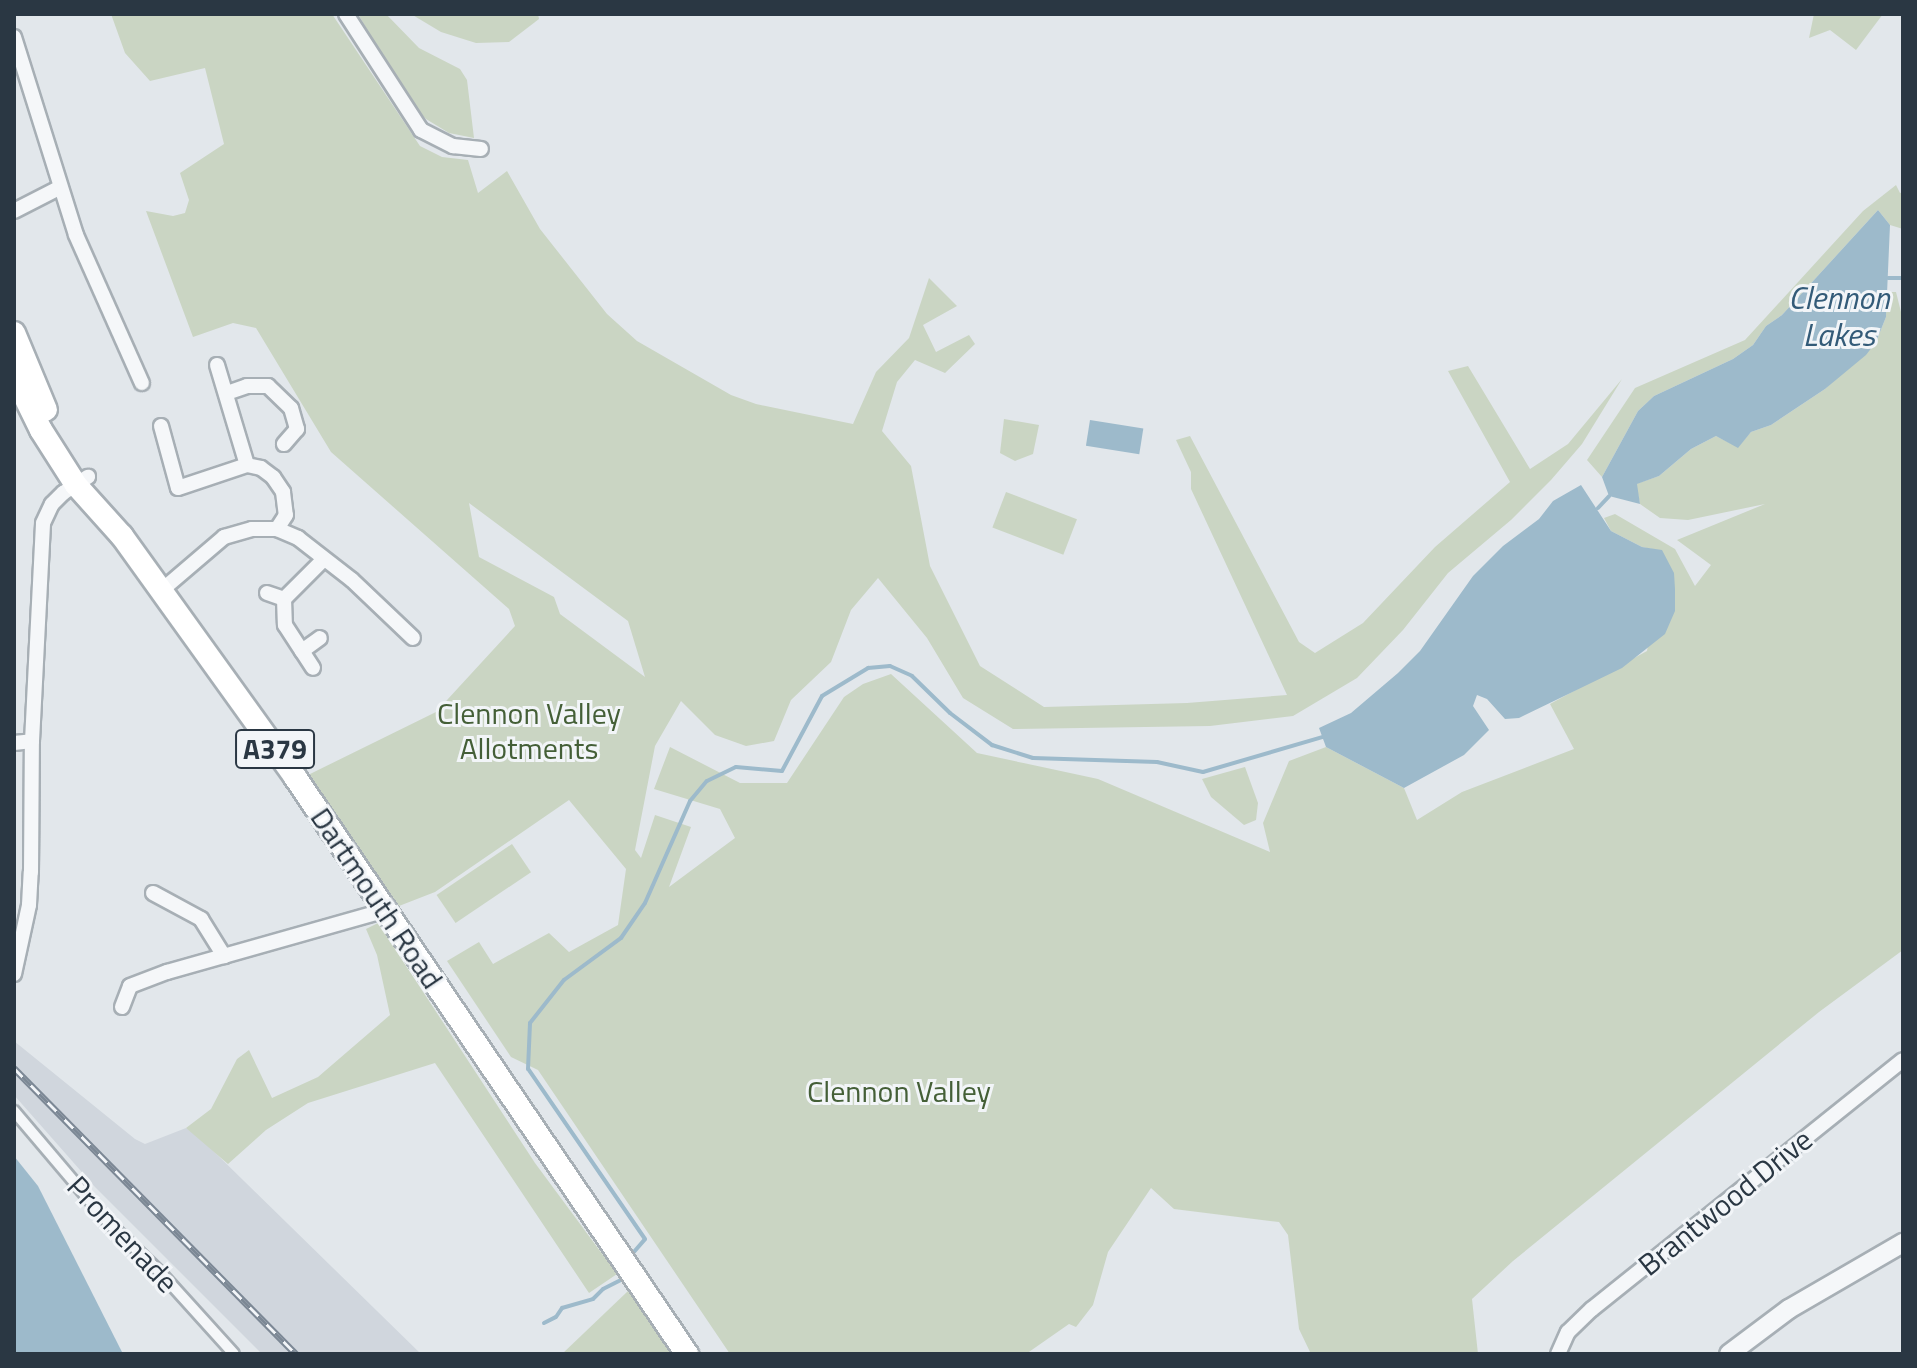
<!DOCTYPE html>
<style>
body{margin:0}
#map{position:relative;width:1917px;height:1368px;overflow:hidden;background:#e2e7eb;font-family:"Titillium Web",sans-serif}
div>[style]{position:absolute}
.built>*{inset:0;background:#d0d6dd}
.green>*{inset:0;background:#cad5c3;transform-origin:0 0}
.water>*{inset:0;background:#9dbacb;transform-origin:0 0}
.stream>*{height:4px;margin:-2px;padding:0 2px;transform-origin:2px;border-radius:2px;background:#9dbacb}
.roads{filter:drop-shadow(2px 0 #a7afb5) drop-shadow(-2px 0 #a7afb5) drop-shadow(0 2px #a7afb5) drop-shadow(0 -2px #a7afb5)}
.pedestrian>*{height:10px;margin:-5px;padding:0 5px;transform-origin:5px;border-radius:5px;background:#f5f7f9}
.minor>*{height:14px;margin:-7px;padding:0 7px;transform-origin:7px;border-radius:7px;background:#f5f7f9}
.tertiary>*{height:18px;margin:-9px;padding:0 9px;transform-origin:9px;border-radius:9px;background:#f5f7f9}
.primary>*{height:22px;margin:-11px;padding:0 11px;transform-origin:11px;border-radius:11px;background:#fff}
.rail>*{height:7px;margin-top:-3.5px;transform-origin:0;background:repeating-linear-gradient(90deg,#f2f5f8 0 12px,#7c8895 0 24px);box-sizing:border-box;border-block:2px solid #7c8895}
span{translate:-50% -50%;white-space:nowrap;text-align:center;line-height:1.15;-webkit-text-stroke:6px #f2f5f8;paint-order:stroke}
.shield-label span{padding:2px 6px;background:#f2f5f8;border:2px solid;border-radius:6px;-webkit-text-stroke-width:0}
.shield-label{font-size:28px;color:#2a3743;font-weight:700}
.park-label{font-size:30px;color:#445f37}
.street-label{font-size:30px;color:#2a3743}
.water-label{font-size:32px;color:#335b78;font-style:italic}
.frame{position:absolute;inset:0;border:16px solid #2a3743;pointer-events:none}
</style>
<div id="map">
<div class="built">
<i style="clip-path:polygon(14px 1041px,135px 1139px,145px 1144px,186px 1128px,198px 1136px,421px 1354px,262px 1354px,95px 1187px,14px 1095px)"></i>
</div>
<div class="green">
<i style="clip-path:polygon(evenodd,111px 14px,332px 14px,420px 146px,442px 157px,468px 160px,478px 193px,507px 171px,540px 229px,607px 314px,637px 341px,731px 395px,756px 404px,853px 424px,876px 372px,909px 338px,929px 278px,957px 306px,923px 325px,936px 352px,969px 335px,975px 344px,945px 373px,915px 360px,897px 382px,882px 431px,911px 466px,930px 566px,980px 666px,1044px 707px,1187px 703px,1287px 695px,1191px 489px,1191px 472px,1176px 440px,1190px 436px,1299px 642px,1315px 653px,1363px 623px,1435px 547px,1510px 482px,1448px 371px,1468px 366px,1530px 469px,1568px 444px,1622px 379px,1582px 444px,1551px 480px,1511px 520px,1448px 573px,1403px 630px,1357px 678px,1293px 716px,1210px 726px,1013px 729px,963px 698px,927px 638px,878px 578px,851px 610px,831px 662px,791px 700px,774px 741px,746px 746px,715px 735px,681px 701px,655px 746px,635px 850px,641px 858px,655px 815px,691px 827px,669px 887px,735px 838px,720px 809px,654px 789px,670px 747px,740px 783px,787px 783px,844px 697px,863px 684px,891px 674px,977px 753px,1098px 779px,1270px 852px,1263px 823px,1289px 761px,1326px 747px,1404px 788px,1417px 820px,1462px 792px,1574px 749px,1550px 704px,1647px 651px,1662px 551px,1642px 547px,1611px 531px,1604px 518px,1615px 514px,1675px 549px,1695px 586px,1711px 565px,1677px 540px,1765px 504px,1688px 520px,1660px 518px,1640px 504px,1636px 484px,1659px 476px,1691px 449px,1716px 436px,1738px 447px,1751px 432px,1771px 425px,1825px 389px,1876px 342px,1886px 317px,1887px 292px,1896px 292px,1903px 320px,1903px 950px,1819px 1012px,1513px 1261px,1472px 1299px,1478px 1354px,1311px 1354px,1299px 1329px,1288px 1235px,1279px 1222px,1174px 1209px,1151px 1188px,1108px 1252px,1093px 1305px,1076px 1327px,1069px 1324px,1026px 1354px,730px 1354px,538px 1070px,511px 1057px,447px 961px,479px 942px,493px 964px,549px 933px,569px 952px,618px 925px,626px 869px,569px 800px,435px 892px,399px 906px,308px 775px,436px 712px,515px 626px,509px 609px,331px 452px,256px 328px,233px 323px,193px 337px,146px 211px,173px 216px,185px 213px,189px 200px,180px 173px,224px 144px,205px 68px,150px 81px,125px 53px,111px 14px,469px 503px,628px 621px,645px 677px,560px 614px,554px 597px,479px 557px,469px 503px)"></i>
<i style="clip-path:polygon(358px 14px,386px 14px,419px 48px,460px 69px,467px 80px,474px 138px,449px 133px,426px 119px,408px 100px)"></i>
<i style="clip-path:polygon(411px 14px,538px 14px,539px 19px,509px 42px,476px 43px,441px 32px)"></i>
<i style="clip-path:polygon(1814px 14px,1883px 14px,1856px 50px,1830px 30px,1809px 38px)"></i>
<i style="clip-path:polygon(1896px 185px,1900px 193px,1903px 192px,1903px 229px,1890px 225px,1878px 210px,1782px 315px,1766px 326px,1753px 345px,1733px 359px,1654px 396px,1638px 411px,1602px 477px,1587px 460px,1635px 388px,1745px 340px,1863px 211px)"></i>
<i style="clip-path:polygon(1004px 419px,1039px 425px,1033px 454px,1015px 461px,1000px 453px)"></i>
<i style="left:1006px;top:492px;width:76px;height:38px;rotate:21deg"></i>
<i style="clip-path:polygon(1245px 767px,1258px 803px,1256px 820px,1244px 825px,1211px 797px,1202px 779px)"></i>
<i style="left:512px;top:844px;width:34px;height:91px;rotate:56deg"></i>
<i style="clip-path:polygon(378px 923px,535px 1163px,617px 1274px,589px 1293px,435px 1063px,308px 1103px,266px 1130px,228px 1164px,186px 1128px,211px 1109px,237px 1059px,249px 1050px,272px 1098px,318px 1077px,390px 1015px,377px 955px,366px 929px)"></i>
<i style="clip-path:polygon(628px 1291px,673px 1354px,562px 1354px)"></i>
</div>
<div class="water">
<i style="clip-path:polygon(1878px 210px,1890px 225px,1886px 317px,1876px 342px,1866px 355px,1825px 389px,1771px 425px,1751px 432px,1738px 448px,1716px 436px,1691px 449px,1659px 476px,1637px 484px,1640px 504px,1609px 496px,1602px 477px,1638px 411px,1654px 396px,1733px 359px,1753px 345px,1766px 326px,1782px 315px)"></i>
<i style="left:1090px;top:420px;width:54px;height:26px;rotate:9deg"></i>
<i style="clip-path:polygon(1581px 485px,1611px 531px,1642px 547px,1662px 550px,1674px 573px,1675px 589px,1675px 611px,1665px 634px,1622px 668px,1519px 718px,1505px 719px,1487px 699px,1477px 695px,1473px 706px,1489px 730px,1464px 755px,1404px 788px,1326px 747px,1319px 728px,1351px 713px,1398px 673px,1420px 651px,1473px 576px,1503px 546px,1539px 519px,1553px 501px)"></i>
<i style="clip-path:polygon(14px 1156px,38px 1186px,123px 1354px,14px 1354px)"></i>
</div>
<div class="stream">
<i style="left:1888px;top:278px;width:15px"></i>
<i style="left:1598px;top:508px;width:16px;rotate:-47deg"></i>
<i style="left:633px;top:1253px;width:18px;rotate:-49deg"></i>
<i style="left:645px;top:1239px;width:206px;rotate:-124.5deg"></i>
<i style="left:528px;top:1069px;width:46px;rotate:-87.5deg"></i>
<i style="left:530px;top:1023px;width:55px;rotate:-51.7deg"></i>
<i style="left:564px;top:980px;width:71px;rotate:-36.4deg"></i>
<i style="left:621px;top:938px;width:42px;rotate:-55.6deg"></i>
<i style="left:645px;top:903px;width:111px;rotate:-66.2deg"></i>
<i style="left:690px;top:801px;width:26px;rotate:-50deg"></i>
<i style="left:707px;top:781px;width:32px;rotate:-26deg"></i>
<i style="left:736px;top:767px;width:46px;rotate:5deg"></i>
<i style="left:782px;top:771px;width:85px;rotate:-61.9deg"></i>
<i style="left:822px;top:696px;width:54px;rotate:-31.3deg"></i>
<i style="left:868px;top:668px;width:22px;rotate:-5deg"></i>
<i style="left:890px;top:666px;width:24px;rotate:24deg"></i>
<i style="left:912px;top:676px;width:53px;rotate:44.2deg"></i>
<i style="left:950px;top:713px;width:53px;rotate:37.3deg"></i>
<i style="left:992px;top:745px;width:43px;rotate:17.6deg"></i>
<i style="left:1033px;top:758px;width:124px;rotate:1.8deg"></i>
<i style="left:1157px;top:762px;width:47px;rotate:12.3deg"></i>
<i style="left:1203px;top:772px;width:125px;rotate:-16.3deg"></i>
<i style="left:544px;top:1323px;width:13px;rotate:-27deg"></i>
<i style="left:556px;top:1317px;width:11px;rotate:-56deg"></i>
<i style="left:562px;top:1308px;width:32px;rotate:-16deg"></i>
<i style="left:593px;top:1299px;width:14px;rotate:-45deg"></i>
<i style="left:603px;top:1289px;width:20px;rotate:-27deg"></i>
</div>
<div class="roads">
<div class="pedestrian">
<i style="left:14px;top:1111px;width:147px;rotate:49.7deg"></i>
<i style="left:109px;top:1223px;width:71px;rotate:43.9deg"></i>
<i style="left:160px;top:1272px;width:110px;rotate:47.9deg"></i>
</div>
<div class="minor">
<i style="left:346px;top:14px;width:138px;rotate:57.1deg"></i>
<i style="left:421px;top:130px;width:36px;rotate:27deg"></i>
<i style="left:453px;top:146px;width:28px;rotate:6deg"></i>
<i style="left:14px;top:37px;width:207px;rotate:72.6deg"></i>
<i style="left:76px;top:235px;width:162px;rotate:66deg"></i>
<i style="left:14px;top:211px;width:51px;rotate:-27.1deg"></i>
<i style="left:217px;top:365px;width:104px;rotate:73.3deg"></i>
<i style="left:247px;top:465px;width:14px;rotate:12deg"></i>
<i style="left:261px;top:468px;width:15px;rotate:37deg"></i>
<i style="left:273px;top:477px;width:18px;rotate:56deg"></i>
<i style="left:283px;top:492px;width:23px;rotate:83deg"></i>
<i style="left:286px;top:515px;width:17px;rotate:123deg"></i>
<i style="left:227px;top:393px;width:21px;rotate:-19deg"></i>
<i style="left:247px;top:386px;width:21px"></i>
<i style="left:268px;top:386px;width:32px;rotate:44deg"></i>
<i style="left:291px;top:408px;width:22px;rotate:74deg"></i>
<i style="left:297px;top:429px;width:20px;rotate:131deg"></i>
<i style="left:161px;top:426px;width:64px;rotate:74.7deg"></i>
<i style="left:178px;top:488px;width:73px;rotate:-18.4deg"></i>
<i style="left:162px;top:590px;width:82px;rotate:-40.5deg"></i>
<i style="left:224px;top:537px;width:29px;rotate:-16deg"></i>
<i style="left:252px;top:529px;width:25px"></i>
<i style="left:277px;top:529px;width:23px;rotate:23deg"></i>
<i style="left:298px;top:538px;width:68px;rotate:37.9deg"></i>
<i style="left:352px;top:580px;width:84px;rotate:43.6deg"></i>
<i style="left:267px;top:593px;width:18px;rotate:19deg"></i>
<i style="left:284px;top:599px;width:55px;rotate:-45deg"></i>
<i style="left:284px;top:599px;width:26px;rotate:88deg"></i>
<i style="left:285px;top:625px;width:31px;rotate:57deg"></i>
<i style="left:302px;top:651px;width:22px;rotate:-36deg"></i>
<i style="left:302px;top:651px;width:20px;rotate:57deg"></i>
<i style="left:14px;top:743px;width:18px;rotate:-6deg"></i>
<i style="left:153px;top:893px;width:55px;rotate:28.4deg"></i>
<i style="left:201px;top:919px;width:44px;rotate:58.1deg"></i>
<i style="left:14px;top:974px;width:71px;rotate:-77.7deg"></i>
<i style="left:29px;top:905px;width:33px;rotate:-87deg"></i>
<i style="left:31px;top:872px;width:131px;rotate:-89.6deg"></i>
<i style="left:32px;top:741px;width:218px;rotate:-87.1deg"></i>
<i style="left:43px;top:523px;width:21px;rotate:-65deg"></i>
<i style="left:52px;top:504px;width:16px;rotate:-45deg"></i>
<i style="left:63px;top:493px;width:30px;rotate:-33deg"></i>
<i style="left:122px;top:1007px;width:22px;rotate:-69deg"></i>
<i style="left:130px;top:986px;width:40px;rotate:-21deg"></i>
<i style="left:167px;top:972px;width:228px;rotate:-15.8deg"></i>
<i style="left:1558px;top:1354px;width:24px;rotate:-66deg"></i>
<i style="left:1568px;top:1332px;width:33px;rotate:-44deg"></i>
<i style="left:1592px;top:1309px;width:398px;rotate:-38.7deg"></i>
</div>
<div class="tertiary">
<i style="left:1729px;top:1354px;width:75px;rotate:-36.9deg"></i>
<i style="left:1789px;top:1309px;width:132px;rotate:-30.1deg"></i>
</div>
<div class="primary">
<i style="left:14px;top:333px;width:83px;rotate:67.4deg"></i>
<i style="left:14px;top:375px;width:61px;rotate:63.9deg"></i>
<i style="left:41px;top:430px;width:65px;rotate:57.5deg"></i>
<i style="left:76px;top:485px;width:69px;rotate:48deg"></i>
<i style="left:122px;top:536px;width:297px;rotate:54.3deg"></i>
<i style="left:295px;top:777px;width:698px;rotate:55.81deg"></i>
</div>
</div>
<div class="rail">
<i style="left:14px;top:1068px;width:402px;rotate:45.4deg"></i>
</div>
<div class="shield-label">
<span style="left:275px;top:749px">A379</span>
</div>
<div class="park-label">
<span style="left:529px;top:730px">Clennon Valley<br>Allotments</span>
<span style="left:899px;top:1091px">Clennon Valley</span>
</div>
<div class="street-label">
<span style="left:377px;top:898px;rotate:56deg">Dartmouth Road</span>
<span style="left:1725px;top:1202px;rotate:-39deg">Brantwood Drive</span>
<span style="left:123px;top:1234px;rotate:47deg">Promenade</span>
</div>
<div class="water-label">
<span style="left:1839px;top:316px">Clennon<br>Lakes</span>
</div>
<div class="frame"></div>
</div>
